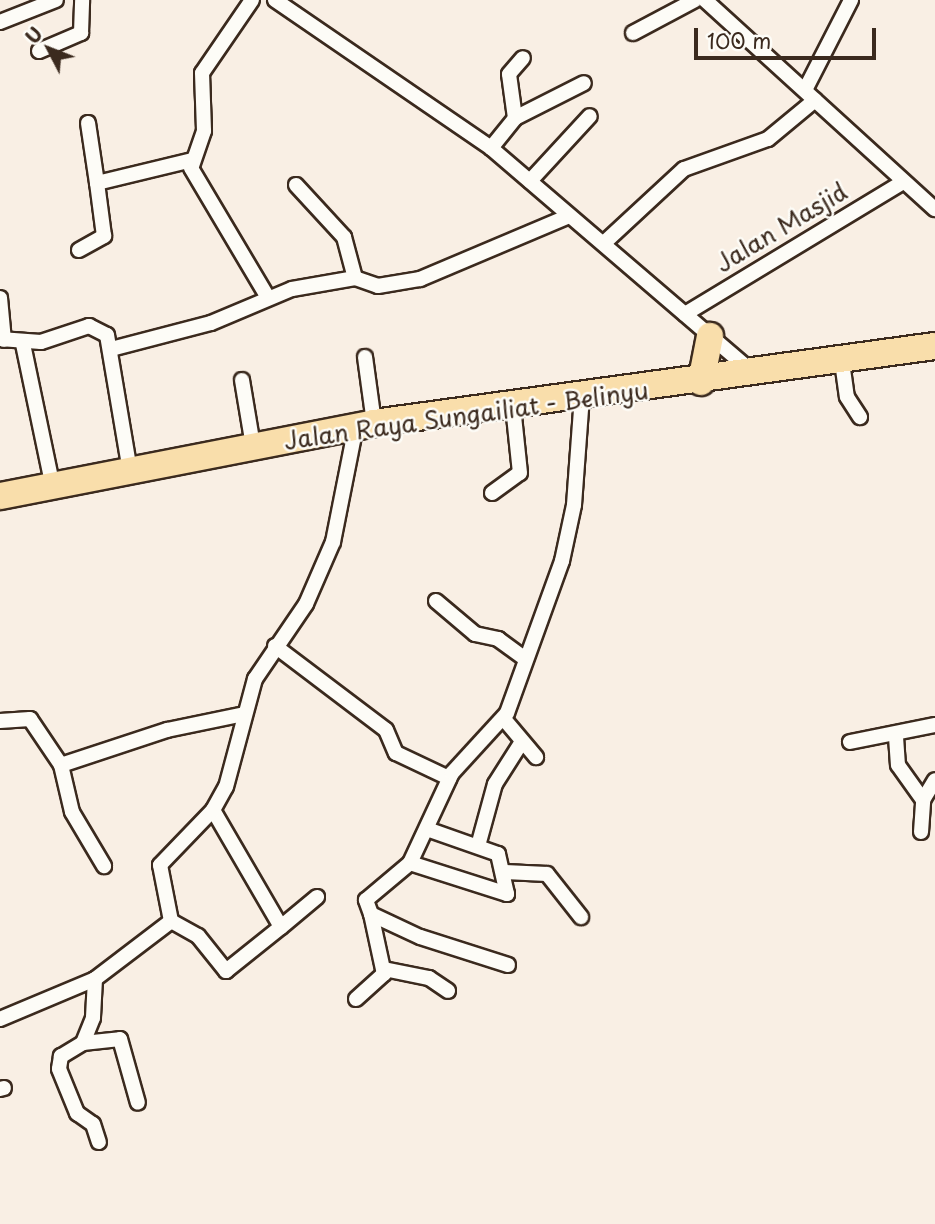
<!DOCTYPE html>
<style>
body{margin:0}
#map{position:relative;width:935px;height:1224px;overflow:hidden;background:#f9efe4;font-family:"Playpen Sans",sans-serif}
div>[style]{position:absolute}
.roads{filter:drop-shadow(2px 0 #3b2a1e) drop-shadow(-2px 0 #3b2a1e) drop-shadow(0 2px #3b2a1e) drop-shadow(0 -2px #3b2a1e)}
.street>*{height:14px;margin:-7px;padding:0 7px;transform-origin:7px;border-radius:7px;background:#fdfcf7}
.highway>*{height:26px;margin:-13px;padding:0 13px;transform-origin:13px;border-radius:13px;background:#f9deab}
span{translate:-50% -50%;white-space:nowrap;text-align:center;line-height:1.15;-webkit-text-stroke:5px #fdfcf7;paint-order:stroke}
.street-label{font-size:24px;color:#3b2a1e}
.north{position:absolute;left:14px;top:14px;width:70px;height:70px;-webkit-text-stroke:5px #fdfcf7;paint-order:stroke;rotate:312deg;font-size:19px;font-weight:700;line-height:28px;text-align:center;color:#3b2a1e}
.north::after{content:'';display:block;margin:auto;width:24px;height:32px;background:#3b2a1e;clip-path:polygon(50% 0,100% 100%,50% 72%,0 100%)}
.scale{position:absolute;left:694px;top:28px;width:182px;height:32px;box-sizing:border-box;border:4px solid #3b2a1e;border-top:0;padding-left:9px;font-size:21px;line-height:24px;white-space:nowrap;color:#3b2a1e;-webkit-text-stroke:5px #fdfcf7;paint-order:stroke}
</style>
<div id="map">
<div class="roads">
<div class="street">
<i style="left:252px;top:0;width:88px;rotate:124.4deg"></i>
<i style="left:202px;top:73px;width:58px;rotate:88deg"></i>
<i style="left:204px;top:131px;width:39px;rotate:109deg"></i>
<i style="left:191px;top:168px;width:149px;rotate:59.3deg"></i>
<i style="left:275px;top:0;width:262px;rotate:34.4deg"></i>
<i style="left:491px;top:148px;width:344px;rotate:40.6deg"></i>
<i style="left:705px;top:0;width:311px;rotate:42.3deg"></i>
<i style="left:0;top:22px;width:60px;rotate:-21.4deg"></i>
<i style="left:633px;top:33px;width:70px;rotate:-28deg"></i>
<i style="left:39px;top:51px;width:46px;rotate:-23.2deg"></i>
<i style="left:81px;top:33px;width:33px;rotate:-88deg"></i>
<i style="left:805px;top:90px;width:101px;rotate:-62.9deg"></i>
<i style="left:515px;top:118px;width:44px;rotate:-97.8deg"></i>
<i style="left:509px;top:74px;width:21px;rotate:-49deg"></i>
<i style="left:88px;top:123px;width:61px;rotate:81.5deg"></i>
<i style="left:491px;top:148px;width:38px;rotate:-51deg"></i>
<i style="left:515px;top:118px;width:77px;rotate:-26.9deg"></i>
<i style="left:530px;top:181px;width:88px;rotate:-47.3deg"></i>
<i style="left:296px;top:185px;width:71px;rotate:47.3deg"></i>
<i style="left:344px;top:237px;width:42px;rotate:75deg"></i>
<i style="left:604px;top:243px;width:109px;rotate:-42.8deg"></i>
<i style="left:684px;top:169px;width:89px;rotate:-19.7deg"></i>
<i style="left:768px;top:139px;width:61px;rotate:-39.7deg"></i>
<i style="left:79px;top:250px;width:29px;rotate:-29deg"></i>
<i style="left:104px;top:236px;width:53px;rotate:-97.5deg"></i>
<i style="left:97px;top:183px;width:98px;rotate:-13.6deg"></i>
<i style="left:0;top:298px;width:42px;rotate:84.6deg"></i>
<i style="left:685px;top:314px;width:255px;rotate:-31.2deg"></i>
<i style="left:0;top:339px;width:41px;rotate:4.2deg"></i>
<i style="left:41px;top:342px;width:51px;rotate:-18.4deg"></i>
<i style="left:89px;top:326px;width:20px;rotate:27deg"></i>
<i style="left:107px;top:335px;width:138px;rotate:80.4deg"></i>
<i style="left:23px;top:344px;width:146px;rotate:78.2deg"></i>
<i style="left:115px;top:348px;width:99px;rotate:-14.6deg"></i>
<i style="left:211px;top:323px;width:88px;rotate:-22.8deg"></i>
<i style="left:292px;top:289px;width:64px;rotate:-9.9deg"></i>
<i style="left:355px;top:278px;width:24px;rotate:19deg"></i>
<i style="left:378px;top:286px;width:43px;rotate:-9.5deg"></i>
<i style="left:420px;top:279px;width:160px;rotate:-22.9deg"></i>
<i style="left:365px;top:357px;width:67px;rotate:82.2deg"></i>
<i style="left:842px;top:362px;width:35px;rotate:82deg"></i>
<i style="left:847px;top:397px;width:24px;rotate:57deg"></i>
<i style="left:242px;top:380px;width:67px;rotate:80.5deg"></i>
<i style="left:492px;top:493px;width:34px;rotate:-36deg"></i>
<i style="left:520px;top:473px;width:67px;rotate:-96deg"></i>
<i style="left:436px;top:601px;width:51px;rotate:40.2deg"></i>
<i style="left:475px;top:634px;width:24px;rotate:12deg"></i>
<i style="left:498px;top:639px;width:32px;rotate:36deg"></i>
<i style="left:275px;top:646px;width:139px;rotate:37.1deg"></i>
<i style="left:386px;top:730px;width:25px;rotate:67deg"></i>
<i style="left:396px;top:753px;width:59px;rotate:25.3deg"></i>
<i style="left:504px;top:719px;width:50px;rotate:49.9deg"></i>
<i style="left:0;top:721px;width:30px;rotate:-4deg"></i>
<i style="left:30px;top:719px;width:55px;rotate:56deg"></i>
<i style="left:61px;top:765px;width:112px;rotate:-18.3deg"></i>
<i style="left:167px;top:730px;width:79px;rotate:-11.7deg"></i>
<i style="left:896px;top:737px;width:28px;rotate:86deg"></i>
<i style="left:898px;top:765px;width:43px;rotate:54.5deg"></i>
<i style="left:850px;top:742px;width:87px;rotate:-11.3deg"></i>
<i style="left:61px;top:765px;width:48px;rotate:76.8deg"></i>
<i style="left:72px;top:812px;width:63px;rotate:59.3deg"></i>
<i style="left:213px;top:810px;width:135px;rotate:59.8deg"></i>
<i style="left:281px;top:927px;width:47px;rotate:-39.8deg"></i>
<i style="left:921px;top:832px;width:32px;rotate:-86deg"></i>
<i style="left:923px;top:800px;width:23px;rotate:-59deg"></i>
<i style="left:478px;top:846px;width:64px;rotate:-74.7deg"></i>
<i style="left:495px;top:784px;width:49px;rotate:-57.6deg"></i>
<i style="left:410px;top:863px;width:102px;rotate:17.7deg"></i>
<i style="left:507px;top:894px;width:41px;rotate:-102.7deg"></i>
<i style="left:498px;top:854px;width:75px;rotate:-160.6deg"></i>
<i style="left:505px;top:872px;width:42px;rotate:2.7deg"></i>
<i style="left:547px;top:874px;width:55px;rotate:51.7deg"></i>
<i style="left:171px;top:921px;width:31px;rotate:29deg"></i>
<i style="left:198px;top:936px;width:45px;rotate:51.3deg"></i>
<i style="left:226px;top:971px;width:70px;rotate:-38.7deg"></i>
<i style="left:508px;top:965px;width:92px;rotate:-162.3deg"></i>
<i style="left:420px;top:937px;width:54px;rotate:-154.9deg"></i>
<i style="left:371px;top:914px;width:15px;rotate:-110deg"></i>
<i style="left:366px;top:900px;width:57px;rotate:-40.1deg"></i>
<i style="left:410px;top:863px;width:99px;rotate:-65deg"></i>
<i style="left:452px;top:773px;width:81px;rotate:-47.5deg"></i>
<i style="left:507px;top:713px;width:162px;rotate:-70.1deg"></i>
<i style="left:562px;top:561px;width:57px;rotate:-77.9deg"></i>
<i style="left:574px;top:505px;width:108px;rotate:-85.8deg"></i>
<i style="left:384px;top:969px;width:46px;rotate:11.3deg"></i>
<i style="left:429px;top:978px;width:23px;rotate:34deg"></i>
<i style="left:95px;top:979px;width:39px;rotate:93deg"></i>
<i style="left:93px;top:1018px;width:27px;rotate:112deg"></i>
<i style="left:83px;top:1043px;width:26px;rotate:149deg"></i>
<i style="left:61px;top:1056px;width:13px;rotate:99deg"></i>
<i style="left:59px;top:1069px;width:48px;rotate:67.8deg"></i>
<i style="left:77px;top:1113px;width:19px;rotate:35deg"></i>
<i style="left:93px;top:1124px;width:19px;rotate:72deg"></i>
<i style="left:356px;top:999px;width:38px;rotate:-42deg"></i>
<i style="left:384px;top:974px;width:61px;rotate:-102.2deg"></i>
<i style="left:0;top:1019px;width:103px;rotate:-22.8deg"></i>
<i style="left:95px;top:979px;width:96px;rotate:-37.3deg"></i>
<i style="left:171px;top:921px;width:57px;rotate:-101.1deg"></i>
<i style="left:160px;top:865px;width:76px;rotate:-46.1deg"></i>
<i style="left:213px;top:810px;width:26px;rotate:-61deg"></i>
<i style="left:226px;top:787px;width:112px;rotate:-75deg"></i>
<i style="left:255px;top:679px;width:91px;rotate:-55.8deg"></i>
<i style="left:306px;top:604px;width:68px;rotate:-66.5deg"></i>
<i style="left:333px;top:542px;width:118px;rotate:-78.8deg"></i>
<i style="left:83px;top:1043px;width:37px;rotate:-6deg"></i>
<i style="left:120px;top:1039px;width:66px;rotate:74.3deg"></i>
<i style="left:0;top:1089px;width:4px;rotate:-14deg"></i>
</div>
<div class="highway">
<i style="left:701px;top:382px;width:47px;rotate:-78.9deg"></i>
<i style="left:0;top:496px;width:381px;rotate:-11deg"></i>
<i style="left:374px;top:423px;width:566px;rotate:-7.82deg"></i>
</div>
</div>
<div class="street-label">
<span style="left:781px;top:227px;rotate:-31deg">Jalan Masjid</span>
<span style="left:466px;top:415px;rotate:-8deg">Jalan Raya Sungailiat - Belinyu</span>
</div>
<div class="north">U</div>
<div class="scale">100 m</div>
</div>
